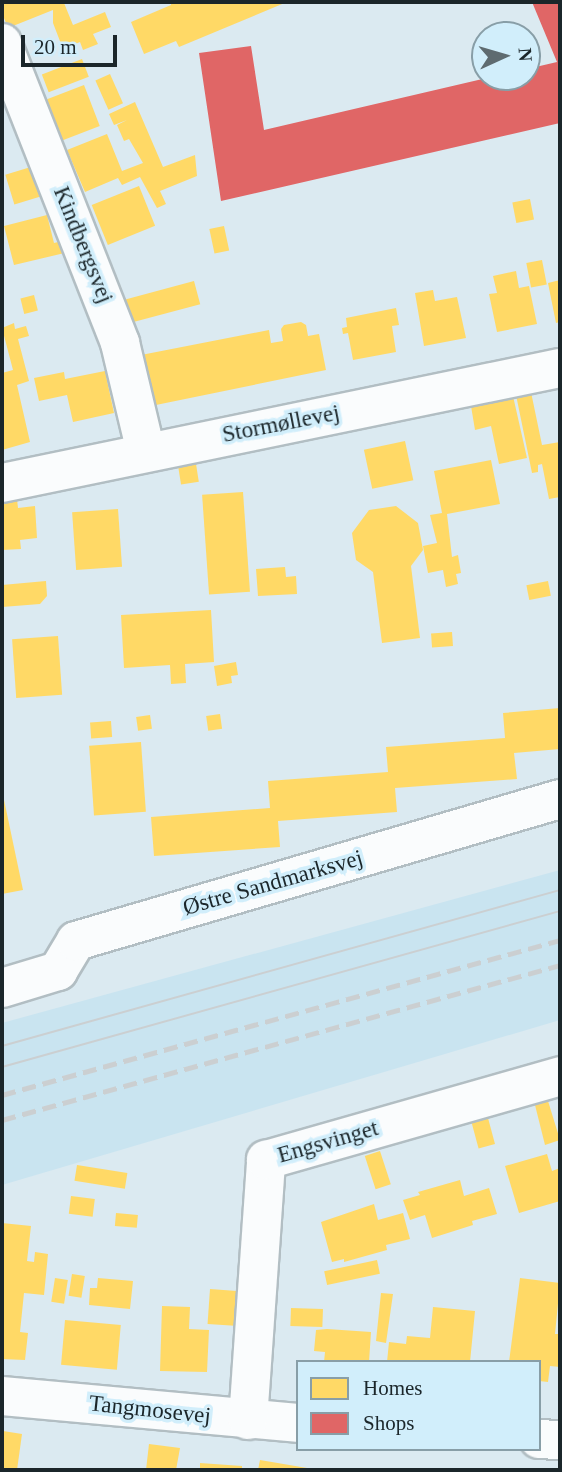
<!DOCTYPE html>
<meta charset="utf-8">
<style>
body{margin:0}
#map{position:relative;width:562px;height:1472px;overflow:hidden;background:#dbeaf1;font-family:"Times New Roman",serif}
div>[style]{position:absolute}
.built>*{inset:0;background:#c9e4f0}
.homes>*{inset:0;background:#ffd966;transform-origin:0 0}
.shops>*{inset:0;background:#e06666}
.roads{filter:drop-shadow(2px 0 #b2bec3) drop-shadow(-2px 0 #b2bec3) drop-shadow(0 2px #b2bec3) drop-shadow(0 -2px #b2bec3)}
.minor>*{height:38px;margin:-19px;padding:0 19px;transform-origin:19px;border-radius:19px;background:#fafcfd}
.tram>*{height:2px;margin:-1px;padding:0 1px;transform-origin:1px;border-radius:1px;background:#cbcfd1}
.rail>*{height:5px;margin-top:-2.5px;transform-origin:0;background:repeating-linear-gradient(90deg,#cbcfd1 0 14px,transparent 0 21px)}
span{translate:-50% -50%;white-space:nowrap;text-align:center;line-height:1.15;-webkit-text-stroke:7px #d1eefb;paint-order:stroke}
.street-label{font-size:23px;color:#1b262a}
.frame{position:absolute;inset:0;border:4px solid #1b262a;pointer-events:none}
.legend{position:absolute;left:296px;top:1360px;width:245px;height:91px;box-sizing:border-box;background:#d1eefb;border:2px solid #889ea7;margin:0;padding:9px 12px;list-style:none;font-size:21px;color:#1b262a}
.legend li{display:flex;align-items:center;gap:14px;height:35px}
.legend b{width:35px;border:2px solid #889ea7}
.north{position:absolute;left:471px;top:21px;width:70px;height:70px;box-sizing:border-box;background:#d1eefb;border:2px solid #889ea7;border-radius:50%;rotate:86deg;font-size:19px;font-weight:700;line-height:28px;text-align:center;color:#1b262a}
.north::after{content:'';display:block;margin:auto;width:24px;height:32px;background:#5e6b70;clip-path:polygon(50% 0,100% 100%,50% 72%,0 100%)}
.scale{position:absolute;left:21px;top:35px;width:96px;height:32px;box-sizing:border-box;border:4px solid #1b262a;border-top:0;padding-left:9px;font-size:21px;line-height:24px;white-space:nowrap;color:#1b262a;-webkit-text-stroke:5px #d1eefb;paint-order:stroke}
</style>
<div id="map">
<div class="built">
<i style="clip-path:polygon(560px 870px,560px 1020px,2px 1185px,2px 1023px)"></i>
</div>
<div class="homes">
<i style="clip-path:polygon(2px 2px,60px 2px,64px 3px,73px 25px,105px 12px,111px 27px,93px 34px,98px 44px,83px 50px,80px 42px,63px 49px,53px 23px,53px 10px,8px 28px,2px 13px)"></i>
<i style="clip-path:polygon(171px 2px,287px 2px,179px 47px,176px 41px,144px 54px,131px 22px,171px 5px)"></i>
<i style="left:82px;top:59px;width:19px;height:43px;rotate:69deg"></i>
<i style="left:110px;top:74px;width:32px;height:16px;rotate:66deg"></i>
<i style="left:84px;top:85px;width:44px;height:41px;rotate:69deg"></i>
<i style="clip-path:polygon(135px 102px,163px 167px,195px 155px,197px 176px,160px 191px,166px 204px,157px 208px,140px 177px,122px 185px,118px 178px,85px 192px,67px 150px,107px 134px,122px 171px,143px 163px,129px 139px,124px 141px,117px 125px,127px 120px,114px 125px,109px 114px)"></i>
<i style="left:34px;top:166px;width:31px;height:30px;rotate:73deg"></i>
<i style="left:139px;top:186px;width:43px;height:51px;rotate:68deg"></i>
<i style="left:530px;top:199px;width:21px;height:18px;rotate:79deg"></i>
<i style="clip-path:polygon(47px 215px,54px 243px,70px 239px,73px 251px,14px 265px,4px 226px)"></i>
<i style="left:224px;top:226px;width:25px;height:15px;rotate:78deg"></i>
<i style="left:542px;top:260px;width:25px;height:16px;rotate:79deg"></i>
<i style="clip-path:polygon(516px 271px,519px 288px,529px 286px,537px 324px,497px 332px,489px 294px,497px 293px,493px 276px)"></i>
<i style="clip-path:polygon(560px 280px,560px 322px,556px 323px,548px 283px)"></i>
<i style="left:194px;top:281px;width:24px;height:73px;rotate:75deg"></i>
<i style="clip-path:polygon(433px 290px,435px 301px,457px 297px,466px 338px,424px 346px,415px 293px)"></i>
<i style="left:34px;top:295px;width:16px;height:14px;rotate:76deg"></i>
<i style="clip-path:polygon(396px 308px,399px 325px,392px 326px,396px 352px,353px 360px,348px 333px,343px 334px,342px 328px,347px 327px,346px 318px)"></i>
<i style="clip-path:polygon(301px 322px,306px 325px,308px 336px,319px 334px,326px 370px,151px 406px,141px 355px,269px 330px,271px 343px,283px 341px,281px 329px,284px 325px)"></i>
<i style="clip-path:polygon(14px 323px,15px 329px,26px 326px,29px 336px,18px 339px,29px 381px,17px 385px,30px 442px,2px 450px,2px 373px,13px 370px,2px 328px)"></i>
<i style="clip-path:polygon(105px 371px,114px 413px,73px 422px,67px 395px,39px 401px,34px 378px,64px 372px,65px 379px)"></i>
<i style="clip-path:polygon(531px 392px,542px 445px,560px 442px,560px 497px,549px 499px,542px 464px,538px 465px,538px 472px,532px 473px,516px 395px)"></i>
<i style="clip-path:polygon(513px 396px,527px 458px,499px 464px,491px 426px,475px 430px,471px 406px)"></i>
<i style="left:405px;top:441px;width:40px;height:42px;rotate:78deg"></i>
<i style="clip-path:polygon(491px 460px,500px 504px,447px 514px,452px 557px,458px 555px,461px 573px,456px 574px,458px 584px,446px 587px,443px 570px,428px 573px,423px 546px,437px 543px,430px 515px,442px 513px,434px 471px)"></i>
<i style="left:196px;top:464px;width:18px;height:18px;rotate:81deg"></i>
<i style="left:243px;top:492px;width:100px;height:41px;rotate:86deg"></i>
<i style="clip-path:polygon(17px 499px,18px 508px,35px 506px,37px 538px,20px 540px,21px 549px,2px 550px,2px 500px)"></i>
<i style="clip-path:polygon(396px 506px,418px 523px,423px 550px,411px 566px,420px 638px,382px 643px,373px 572px,356px 560px,352px 533px,369px 510px)"></i>
<i style="left:118px;top:509px;width:58px;height:46px;rotate:86deg"></i>
<i style="clip-path:polygon(285px 567px,286px 577px,296px 576px,297px 594px,258px 596px,256px 569px)"></i>
<i style="clip-path:polygon(46px 581px,47px 596px,40px 604px,2px 607px,2px 585px)"></i>
<i style="left:548px;top:581px;width:15px;height:22px;rotate:79deg"></i>
<i style="clip-path:polygon(211px 610px,214px 662px,185px 664px,186px 683px,171px 684px,170px 665px,124px 668px,121px 615px)"></i>
<i style="left:452px;top:632px;width:14px;height:21px;rotate:86deg"></i>
<i style="left:58px;top:636px;width:59px;height:46px;rotate:86deg"></i>
<i style="clip-path:polygon(236px 662px,238px 675px,231px 676px,232px 683px,217px 686px,214px 666px)"></i>
<i style="clip-path:polygon(560px 708px,560px 749px,514px 753px,517px 779px,395px 788px,397px 812px,278px 821px,280px 847px,154px 856px,151px 817px,270px 808px,268px 781px,388px 772px,386px 747px,505px 738px,503px 713px)"></i>
<i style="left:220px;top:714px;width:15px;height:14px;rotate:82deg"></i>
<i style="left:150px;top:715px;width:14px;height:14px;rotate:82deg"></i>
<i style="left:111px;top:721px;width:16px;height:21px;rotate:86deg"></i>
<i style="left:141px;top:742px;width:70px;height:52px;rotate:86deg"></i>
<i style="clip-path:polygon(3px 795px,23px 890px,2px 894px,2px 796px)"></i>
<i style="clip-path:polygon(548px 1101px,560px 1140px,545px 1145px,535px 1105px)"></i>
<i style="left:488px;top:1118px;width:27px;height:17px;rotate:75deg"></i>
<i style="left:380px;top:1151px;width:35px;height:16px;rotate:72deg"></i>
<i style="clip-path:polygon(547px 1154px,552px 1171px,560px 1168px,560px 1201px,519px 1213px,505px 1166px)"></i>
<i style="left:77px;top:1165px;width:51px;height:16px;rotate:9deg"></i>
<i style="clip-path:polygon(460px 1180px,464px 1196px,489px 1188px,497px 1214px,472px 1221px,473px 1225px,432px 1238px,425px 1215px,410px 1220px,403px 1200px,420px 1195px,418px 1192px)"></i>
<i style="left:71px;top:1196px;width:24px;height:18px;rotate:7deg"></i>
<i style="clip-path:polygon(374px 1204px,378px 1220px,403px 1213px,410px 1239px,386px 1245px,387px 1250px,344px 1262px,344px 1259px,332px 1262px,321px 1222px)"></i>
<i style="left:116px;top:1213px;width:22px;height:13px;rotate:5deg"></i>
<i style="clip-path:polygon(2px 1223px,31px 1226px,27px 1261px,34px 1262px,35px 1252px,48px 1254px,44px 1295px,24px 1293px,20px 1332px,28px 1333px,25px 1360px,2px 1359px)"></i>
<i style="left:377px;top:1260px;width:14px;height:54px;rotate:78deg"></i>
<i style="left:72px;top:1274px;width:13px;height:22px;rotate:9deg"></i>
<i style="left:55px;top:1278px;width:13px;height:24px;rotate:9deg"></i>
<i style="clip-path:polygon(98px 1278px,133px 1281px,130px 1309px,89px 1305px,90px 1288px,97px 1288px)"></i>
<i style="clip-path:polygon(520px 1278px,560px 1283px,555px 1334px,560px 1334px,560px 1367px,550px 1366px,548px 1382px,539px 1381px,539px 1362px,509px 1362px)"></i>
<i style="left:210px;top:1289px;width:27px;height:35px;rotate:4deg"></i>
<i style="clip-path:polygon(381px 1293px,393px 1294px,386px 1343px,376px 1341px)"></i>
<i style="clip-path:polygon(162px 1306px,190px 1307px,189px 1329px,209px 1330px,207px 1372px,160px 1371px)"></i>
<i style="clip-path:polygon(433px 1307px,475px 1311px,470px 1362px,387px 1362px,389px 1342px,406px 1344px,407px 1336px,430px 1338px)"></i>
<i style="left:291px;top:1308px;width:32px;height:18px;rotate:2deg"></i>
<i style="left:65px;top:1320px;width:56px;height:45px;rotate:5deg"></i>
<i style="clip-path:polygon(327px 1329px,371px 1332px,369px 1362px,324px 1362px,325px 1352px,314px 1351px,316px 1330px)"></i>
<i style="clip-path:polygon(3px 1431px,22px 1434px,17px 1470px,2px 1470px)"></i>
<i style="clip-path:polygon(149px 1444px,180px 1448px,176px 1470px,146px 1470px)"></i>
<i style="clip-path:polygon(260px 1460px,307px 1468px,306px 1470px,258px 1470px)"></i>
<i style="clip-path:polygon(200px 1463px,242px 1466px,242px 1470px,200px 1470px)"></i>
</div>
<div class="shops">
<i style="clip-path:polygon(532px 2px,560px 2px,560px 123px,221px 201px,199px 53px,251px 46px,264px 130px,491px 77px,527px 77px,527px 69px,557px 62px)"></i>
</div>
<div class="roads">
<div class="minor">
<i style="left:2px;top:43px;width:322px;rotate:68.5deg"></i>
<i style="left:120px;top:343px;width:112px;rotate:76.6deg"></i>
<i style="left:2px;top:483px;width:570px;rotate:-11.65deg"></i>
<i style="left:2px;top:988px;width:59px;rotate:-16.9deg"></i>
<i style="left:58px;top:971px;width:35px;rotate:-59deg"></i>
<i style="left:76px;top:941px;width:504px;rotate:-16.35deg"></i>
<i style="left:2px;top:1396px;width:297px;rotate:5.2deg"></i>
<i style="left:248px;top:1420px;width:261px;rotate:-86deg"></i>
<i style="left:266px;top:1160px;width:306px;rotate:-15.9deg"></i>
<i style="left:539px;top:1439px;width:21px;rotate:3deg"></i>
</div>
</div>
<div class="tram">
<i style="left:2px;top:1046px;width:579px;rotate:-15.62deg"></i>
<i style="left:2px;top:1067px;width:579px;rotate:-15.62deg"></i>
</div>
<div class="rail">
<i style="left:2px;top:1095px;width:579px;rotate:-15.52deg"></i>
<i style="left:2px;top:1120px;width:579px;rotate:-15.52deg"></i>
</div>
<div class="street-label">
<span style="left:83px;top:245px;rotate:68deg">Kindbergsvej</span>
<span style="left:281px;top:424px;rotate:-11deg">Stormøllevej</span>
<span style="left:273px;top:883px;rotate:-16deg">Østre Sandmarksvej</span>
<span style="left:328px;top:1142px;rotate:-16deg">Engsvinget</span>
<span style="left:150px;top:1410px;rotate:6deg">Tangmosevej</span>
</div>
<div class="frame"></div>
<ul class="legend">
<li><b style="height:19px;background:#ffd966"></b>Homes</li>
<li><b style="height:19px;background:#e06666"></b>Shops</li>
</ul>
<div class="north">N</div>
<div class="scale">20 m</div>
</div>
